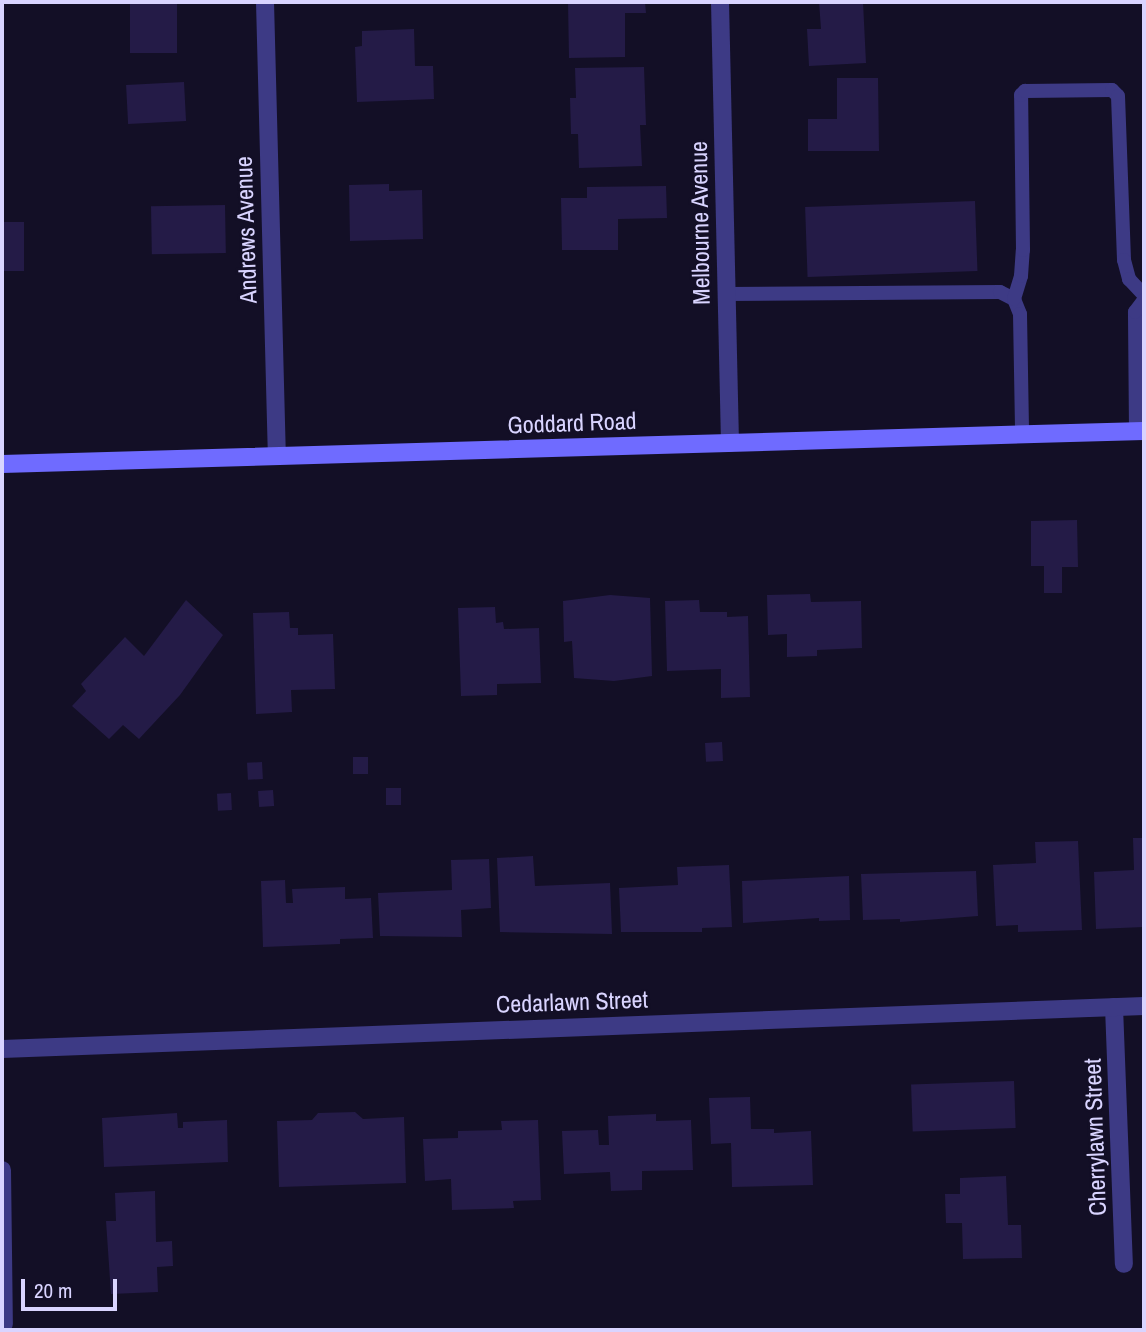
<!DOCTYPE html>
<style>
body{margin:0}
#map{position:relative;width:1146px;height:1332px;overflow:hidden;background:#130f26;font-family:"Archivo Narrow",sans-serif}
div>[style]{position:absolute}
.building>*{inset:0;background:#241b47;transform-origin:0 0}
.lane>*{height:14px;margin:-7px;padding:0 7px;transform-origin:7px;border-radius:7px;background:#3d3a85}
.street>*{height:18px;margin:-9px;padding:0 9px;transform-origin:9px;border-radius:9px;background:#3d3a85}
.secondary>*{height:18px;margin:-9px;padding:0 9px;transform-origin:9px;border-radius:9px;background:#6f6bff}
span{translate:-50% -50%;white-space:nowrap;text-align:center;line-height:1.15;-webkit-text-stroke:5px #130f26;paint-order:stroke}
.street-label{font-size:24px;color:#d9d4ff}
.frame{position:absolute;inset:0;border:4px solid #d9d4ff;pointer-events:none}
.scale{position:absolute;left:21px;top:1279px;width:96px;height:32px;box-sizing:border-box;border:4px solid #d9d4ff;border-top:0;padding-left:9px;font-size:21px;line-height:24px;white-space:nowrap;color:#d9d4ff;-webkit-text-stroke:5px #130f26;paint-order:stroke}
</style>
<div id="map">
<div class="building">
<i style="left:130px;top:2px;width:47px;height:51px"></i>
<i style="clip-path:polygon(568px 2px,645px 2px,646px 13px,625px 13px,625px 57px,569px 58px)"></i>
<i style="clip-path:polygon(819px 2px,863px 2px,866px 63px,809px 66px,807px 29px,821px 29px)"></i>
<i style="clip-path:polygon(414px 29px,415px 66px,433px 66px,434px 99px,357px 102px,355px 47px,362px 46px,362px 31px)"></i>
<i style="clip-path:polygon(644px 67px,646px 125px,640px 125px,642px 166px,579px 168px,578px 134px,571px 134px,570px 98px,576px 98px,575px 68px)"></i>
<i style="clip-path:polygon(837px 78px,878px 78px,879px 151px,808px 151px,808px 119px,837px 119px)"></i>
<i style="left:184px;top:82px;width:39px;height:58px;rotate:87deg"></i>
<i style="clip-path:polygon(389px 184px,389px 191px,422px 190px,423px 239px,350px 241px,349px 185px)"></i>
<i style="clip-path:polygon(666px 186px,667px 218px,618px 219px,618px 250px,562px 250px,561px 198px,587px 198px,587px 187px)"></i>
<i style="left:975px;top:201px;width:70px;height:170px;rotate:88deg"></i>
<i style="left:225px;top:205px;width:48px;height:74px;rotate:89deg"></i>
<i style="left:2px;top:222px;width:22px;height:49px"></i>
<i style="clip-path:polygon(1077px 520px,1078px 567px,1062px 567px,1062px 593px,1044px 593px,1044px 566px,1031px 566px,1031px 521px)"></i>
<i style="clip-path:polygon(810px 594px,811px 602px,861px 601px,862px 648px,817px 650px,817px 656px,787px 657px,787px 634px,768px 635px,767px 595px)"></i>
<i style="clip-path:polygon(610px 595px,650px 598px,652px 676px,614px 681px,574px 678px,572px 641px,564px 642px,563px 601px)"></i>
<i style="clip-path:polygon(186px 600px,223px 635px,180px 695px,139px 739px,123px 725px,109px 739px,72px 706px,86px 691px,81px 684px,125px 637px,144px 656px)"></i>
<i style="clip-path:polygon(699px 600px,700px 612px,727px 612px,727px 617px,748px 616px,750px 697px,721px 698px,721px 669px,667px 671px,665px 601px)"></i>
<i style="clip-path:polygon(495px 607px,496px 623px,503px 622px,504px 629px,539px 628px,541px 683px,497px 684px,497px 695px,461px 696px,458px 608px)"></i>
<i style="clip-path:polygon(289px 612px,290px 628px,298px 628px,298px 635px,333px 634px,335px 689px,291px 690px,292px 712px,256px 714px,253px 613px)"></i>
<i style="left:722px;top:742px;width:19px;height:17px;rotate:87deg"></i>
<i style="left:353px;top:757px;width:15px;height:17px"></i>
<i style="left:262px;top:762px;width:17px;height:15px;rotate:87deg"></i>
<i style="left:386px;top:788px;width:15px;height:17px"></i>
<i style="left:273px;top:790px;width:16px;height:15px;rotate:86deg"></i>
<i style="left:231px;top:793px;width:17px;height:14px;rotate:87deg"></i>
<i style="clip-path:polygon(1133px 838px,1144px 838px,1144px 927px,1096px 929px,1094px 872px,1134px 870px)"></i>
<i style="clip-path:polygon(1078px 841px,1082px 930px,1018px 932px,1018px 925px,996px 926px,993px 865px,1036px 863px,1035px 842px)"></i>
<i style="clip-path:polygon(533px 856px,535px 886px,610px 883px,612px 934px,500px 932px,497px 858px)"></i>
<i style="clip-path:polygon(489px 859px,491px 908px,461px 910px,462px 937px,380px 936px,378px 893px,452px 890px,451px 860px)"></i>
<i style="clip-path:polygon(729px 865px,732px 927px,702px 928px,702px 932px,621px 932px,619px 888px,678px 885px,677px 867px)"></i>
<i style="clip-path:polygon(976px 871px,978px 916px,900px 922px,900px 919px,863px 920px,861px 874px)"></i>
<i style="clip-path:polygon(849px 876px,850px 920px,819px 921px,819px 918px,743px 923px,742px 881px)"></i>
<i style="clip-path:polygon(285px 880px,286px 903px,293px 903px,292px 889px,345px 887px,345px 899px,371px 898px,373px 938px,340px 939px,340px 944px,263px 947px,261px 881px)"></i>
<i style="left:1014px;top:1081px;width:47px;height:103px;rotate:88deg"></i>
<i style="clip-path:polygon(750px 1097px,751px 1129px,774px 1129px,774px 1133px,811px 1131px,813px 1185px,732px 1187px,731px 1143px,711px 1144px,709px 1098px)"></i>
<i style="clip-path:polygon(355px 1112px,363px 1119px,404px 1117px,406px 1183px,279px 1187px,277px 1121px,312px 1120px,318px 1113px)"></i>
<i style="clip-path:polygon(177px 1113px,178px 1128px,183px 1128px,183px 1122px,227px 1120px,228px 1162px,104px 1167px,102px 1118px)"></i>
<i style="clip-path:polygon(656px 1114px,656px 1121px,691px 1120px,693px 1170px,642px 1171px,642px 1190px,611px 1191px,610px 1172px,564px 1174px,562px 1131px,598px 1130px,599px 1145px,609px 1145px,608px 1116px)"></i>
<i style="clip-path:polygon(538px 1120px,541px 1200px,513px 1201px,514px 1208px,452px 1210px,451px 1179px,425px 1181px,423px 1139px,458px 1138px,458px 1131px,502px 1130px,501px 1121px)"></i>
<i style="clip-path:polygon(1006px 1176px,1008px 1225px,1021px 1225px,1022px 1258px,963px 1259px,962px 1223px,946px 1223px,945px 1194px,960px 1194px,960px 1178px)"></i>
<i style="clip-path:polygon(155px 1191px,156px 1242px,172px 1241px,173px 1266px,157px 1267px,158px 1292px,111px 1294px,106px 1221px,116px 1221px,115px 1193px)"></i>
</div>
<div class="lane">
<i style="left:726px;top:294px;width:274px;rotate:-0.4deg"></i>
<i style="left:1000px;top:292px;width:16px;rotate:27deg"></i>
<i style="left:1014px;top:299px;width:16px;rotate:68deg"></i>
<i style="left:1020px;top:314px;width:120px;rotate:89deg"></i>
<i style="left:1014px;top:299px;width:24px;rotate:-73deg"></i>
<i style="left:1021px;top:276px;width:26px;rotate:-86deg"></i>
<i style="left:1023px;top:250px;width:155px;rotate:-90.7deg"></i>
<i style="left:1021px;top:95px;width:6px;rotate:-45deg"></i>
<i style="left:1025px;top:91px;width:87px;rotate:-0.7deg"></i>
<i style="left:1112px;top:90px;width:8px;rotate:45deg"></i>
<i style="left:1118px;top:96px;width:164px;rotate:87.9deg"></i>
<i style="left:1124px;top:260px;width:20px;rotate:75deg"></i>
<i style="left:1129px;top:279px;width:22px;rotate:47deg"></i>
<i style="left:1136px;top:431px;width:119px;rotate:-90.5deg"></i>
<i style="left:1135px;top:312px;width:15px;rotate:-53deg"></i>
</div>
<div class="street">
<i style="left:265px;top:2px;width:454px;rotate:88.5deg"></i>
<i style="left:720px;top:2px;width:441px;rotate:88.7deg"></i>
<i style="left:1114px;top:1007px;width:257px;rotate:87.8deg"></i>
<i style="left:2px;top:1049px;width:1143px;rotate:-2.16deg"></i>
<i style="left:2px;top:1170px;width:154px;rotate:89.3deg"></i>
</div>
<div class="secondary">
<i style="left:2px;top:464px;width:1142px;rotate:-1.66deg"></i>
</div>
<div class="street-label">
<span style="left:700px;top:223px;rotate:-91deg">Melbourne Avenue</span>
<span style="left:246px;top:230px;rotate:-92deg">Andrews Avenue</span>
<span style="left:572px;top:423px;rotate:-2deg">Goddard Road</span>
<span style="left:572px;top:1002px;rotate:-2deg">Cedarlawn Street</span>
<span style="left:1095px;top:1137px;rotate:-92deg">Cherrylawn Street</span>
</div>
<div class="frame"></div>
<div class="scale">20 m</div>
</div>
